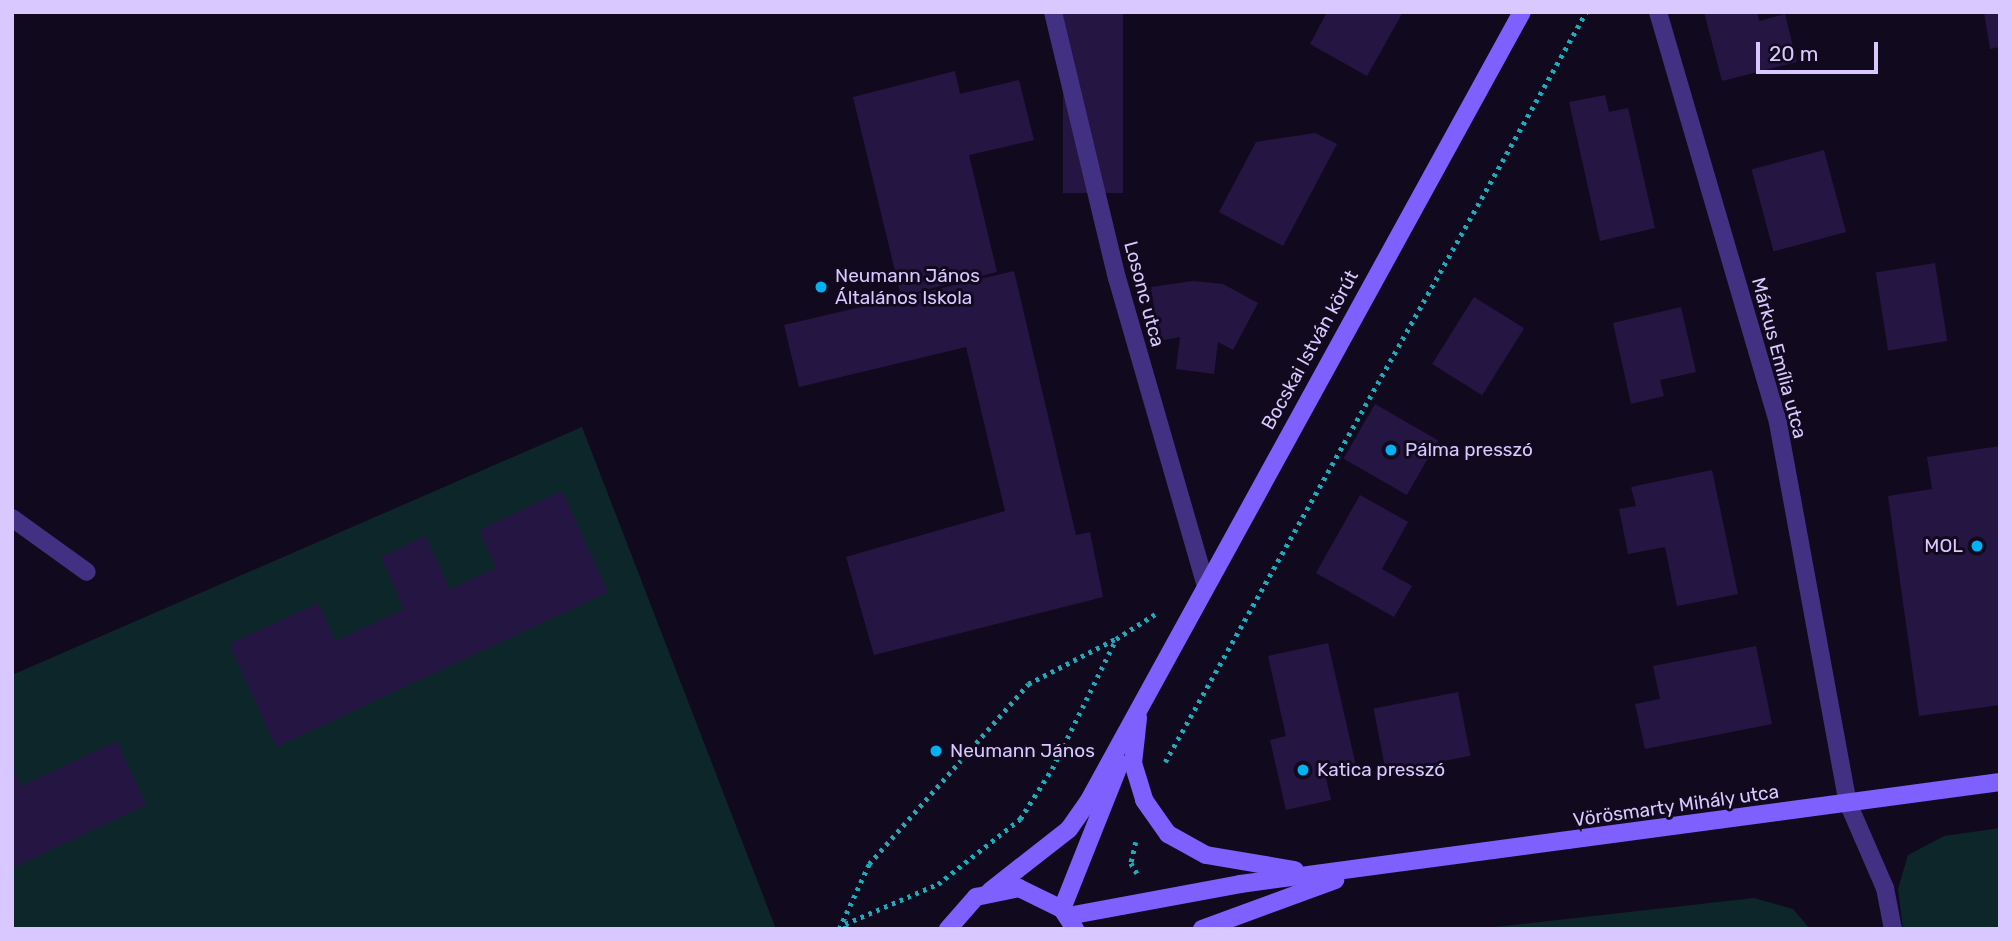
<!DOCTYPE html>
<meta charset="utf-8">
<style>
body{margin:0}
#map{position:relative;width:2012px;height:941px;overflow:hidden;background:#110a1f;font-family:Rubik,sans-serif}
div>[style]{position:absolute}
.green>*{inset:0;background:#0d2629}
.building>*{inset:0;background:#251542;transform-origin:0 0}
.path>*{height:4.5px;margin-top:-2.25px;transform-origin:0;background:repeating-linear-gradient(90deg,#22a9b9 0 3.5px,transparent 0 8.5px)}
.lane>*{height:18px;margin:-9px;padding:0 9px;transform-origin:9px;border-radius:9px;background:#423182}
.street>*{height:18px;margin:-9px;padding:0 9px;transform-origin:9px;border-radius:9px;background:#423182}
.secondary>*{height:18px;margin:-9px;padding:0 9px;transform-origin:9px;border-radius:9px;background:#7e5fff}
.dots>*{width:19px;height:19px;translate:-50% -50%;box-sizing:border-box;border:4px solid #110a1f;border-radius:50%}
span{translate:-50% -50%;white-space:nowrap;text-align:center;line-height:1.15;-webkit-text-stroke:6px #110a1f;paint-order:stroke}
.poi-label{font-size:19px;color:#d8c8ff}
.left{translate:0 -50%;text-align:left}
.right{translate:-100% -50%;text-align:right}
.street-label{font-size:19px;color:#d8c8ff}
.frame{position:absolute;inset:0;border:14px solid #d8c8ff;pointer-events:none}
.scale{position:absolute;left:1756px;top:42px;width:122px;height:32px;box-sizing:border-box;border:4px solid #d8c8ff;border-top:0;padding-left:9px;font-size:21px;line-height:24px;white-space:nowrap;color:#d8c8ff;-webkit-text-stroke:5px #110a1f;paint-order:stroke}
</style>
<div id="map">
<div class="green">
<i style="clip-path:polygon(582px 427px,776px 929px,12px 929px,12px 675px)"></i>
<i style="clip-path:polygon(2000px 828px,2000px 929px,1903px 929px,1898px 889px,1908px 855px,1944px 836px)"></i>
<i style="clip-path:polygon(1754px 898px,1793px 909px,1810px 929px,1476px 929px)"></i>
</div>
<div class="building">
<i style="left:1063px;top:12px;width:60px;height:181px"></i>
<i style="clip-path:polygon(1327px 12px,1403px 12px,1367px 76px,1310px 44px)"></i>
<i style="clip-path:polygon(1704px 12px,1757px 12px,1759px 21px,1785px 14px,1797px 62px,1722px 81px)"></i>
<i style="clip-path:polygon(1984px 12px,2000px 12px,2000px 47px,1990px 49px)"></i>
<i style="clip-path:polygon(955px 71px,960px 94px,1019px 80px,1034px 140px,969px 155px,997px 272px,901px 296px,853px 97px)"></i>
<i style="clip-path:polygon(1605px 95px,1609px 112px,1628px 108px,1655px 228px,1600px 241px,1569px 102px)"></i>
<i style="clip-path:polygon(1315px 133px,1337px 144px,1283px 246px,1219px 212px,1256px 142px)"></i>
<i style="left:1824px;top:150px;width:85px;height:75px;rotate:75deg"></i>
<i style="left:1935px;top:263px;width:79px;height:60px;rotate:81deg"></i>
<i style="clip-path:polygon(1014px 271px,1076px 535px,1090px 532px,1103px 597px,874px 655px,846px 557px,1005px 511px,966px 347px,799px 387px,784px 325px)"></i>
<i style="clip-path:polygon(1193px 281px,1223px 284px,1258px 303px,1233px 350px,1218px 342px,1214px 374px,1176px 369px,1180px 337px,1159px 341px,1151px 287px)"></i>
<i style="left:1474px;top:297px;width:59px;height:79px;rotate:32deg"></i>
<i style="clip-path:polygon(1681px 307px,1696px 372px,1660px 380px,1664px 396px,1631px 404px,1613px 323px)"></i>
<i style="left:1375px;top:404px;width:73px;height:63px;rotate:30deg"></i>
<i style="clip-path:polygon(2000px 446px,2000px 705px,1919px 716px,1888px 496px,1932px 489px,1927px 457px)"></i>
<i style="clip-path:polygon(1712px 470px,1738px 594px,1677px 606px,1665px 547px,1628px 554px,1619px 509px,1636px 506px,1631px 487px)"></i>
<i style="clip-path:polygon(562px 491px,608px 592px,276px 747px,229px 644px,318px 603px,335px 641px,404px 609px,381px 557px,425px 536px,450px 589px,496px 568px,479px 530px)"></i>
<i style="clip-path:polygon(1360px 495px,1408px 522px,1382px 569px,1412px 586px,1394px 617px,1316px 573px)"></i>
<i style="clip-path:polygon(1328px 643px,1356px 766px,1325px 774px,1331px 800px,1286px 810px,1270px 740px,1286px 736px,1268px 656px)"></i>
<i style="clip-path:polygon(1756px 646px,1772px 724px,1645px 749px,1635px 704px,1660px 699px,1653px 666px)"></i>
<i style="left:1458px;top:692px;width:65px;height:86px;rotate:79deg"></i>
<i style="clip-path:polygon(117px 741px,146px 805px,12px 868px,12px 767px,21px 786px)"></i>
</div>
<div class="path">
<i style="left:1165px;top:762px;width:860px;rotate:-60.69deg"></i>
<i style="left:1136px;top:842px;width:22px;rotate:103deg"></i>
<i style="left:1131px;top:863px;width:12px;rotate:59deg"></i>
<i style="left:839px;top:929px;width:72px;rotate:-65.2deg"></i>
<i style="left:869px;top:864px;width:240px;rotate:-48.5deg"></i>
<i style="left:1028px;top:684px;width:98px;rotate:-27.3deg"></i>
<i style="left:846px;top:929px;width:5px;rotate:-101deg"></i>
<i style="left:845px;top:924px;width:101px;rotate:-23.3deg"></i>
<i style="left:938px;top:884px;width:105px;rotate:-38.4deg"></i>
<i style="left:1020px;top:819px;width:59px;rotate:-57.4deg"></i>
<i style="left:1052px;top:769px;width:145px;rotate:-63.8deg"></i>
<i style="left:1116px;top:639px;width:49px;rotate:-32.4deg"></i>
</div>
<div class="lane">
<i style="left:12px;top:518px;width:92px;rotate:35.8deg"></i>
</div>
<div class="street">
<i style="left:1053px;top:12px;width:274px;rotate:76.5deg"></i>
<i style="left:1117px;top:278px;width:317px;rotate:73.9deg"></i>
<i style="left:1658px;top:12px;width:428px;rotate:73.7deg"></i>
<i style="left:1778px;top:423px;width:386px;rotate:79.6deg"></i>
<i style="left:1848px;top:803px;width:93px;rotate:66.5deg"></i>
<i style="left:1885px;top:888px;width:42px;rotate:79deg"></i>
</div>
<div class="secondary">
<i style="left:1138px;top:718px;width:45px;rotate:96.3deg"></i>
<i style="left:1133px;top:763px;width:39px;rotate:73deg"></i>
<i style="left:1144px;top:800px;width:42px;rotate:54.8deg"></i>
<i style="left:1168px;top:834px;width:43px;rotate:28.9deg"></i>
<i style="left:1206px;top:855px;width:90px;rotate:9.6deg"></i>
<i style="left:990px;top:891px;width:100px;rotate:-38.1deg"></i>
<i style="left:1069px;top:829px;width:33px;rotate:-55deg"></i>
<i style="left:1088px;top:802px;width:901px;rotate:-61.22deg"></i>
<i style="left:1062px;top:909px;width:157px;rotate:-68.3deg"></i>
<i style="left:1068px;top:916px;width:175px;rotate:-10.5deg"></i>
<i style="left:1240px;top:884px;width:767px;rotate:-7.64deg"></i>
<i style="left:948px;top:929px;width:43px;rotate:-48.8deg"></i>
<i style="left:976px;top:897px;width:44px;rotate:-11.8deg"></i>
<i style="left:1019px;top:888px;width:48px;rotate:26deg"></i>
<i style="left:1062px;top:909px;width:24px;rotate:57deg"></i>
<i style="left:1202px;top:929px;width:142px;rotate:-20.2deg"></i>
</div>
<div class="dots">
<i style="left:821px;top:287px;background:#00b2f3"></i>
<i style="left:1391px;top:450px;background:#00b2f3"></i>
<i style="left:1977px;top:546px;background:#00b2f3"></i>
<i style="left:936px;top:751px;background:#00b2f3"></i>
<i style="left:1303px;top:770px;background:#00b2f3"></i>
</div>
<div class="poi-label">
<span class="left" style="left:835px;top:287px">Neumann János<br>Általános Iskola</span>
<span class="left" style="left:1405px;top:450px">Pálma presszó</span>
<span class="right" style="left:1963px;top:546px">MOL</span>
<span class="left" style="left:950px;top:751px">Neumann János</span>
<span class="left" style="left:1317px;top:770px">Katica presszó</span>
</div>
<div class="street-label">
<span style="left:1144px;top:294px;rotate:75deg">Losonc utca</span>
<span style="left:1310px;top:350px;rotate:-61deg">Bocskai István körút</span>
<span style="left:1779px;top:358px;rotate:75deg">Márkus Emília utca</span>
<span style="left:1676px;top:806px;rotate:-8deg">Vörösmarty Mihály utca</span>
</div>
<div class="frame"></div>
<div class="scale">20 m</div>
</div>
